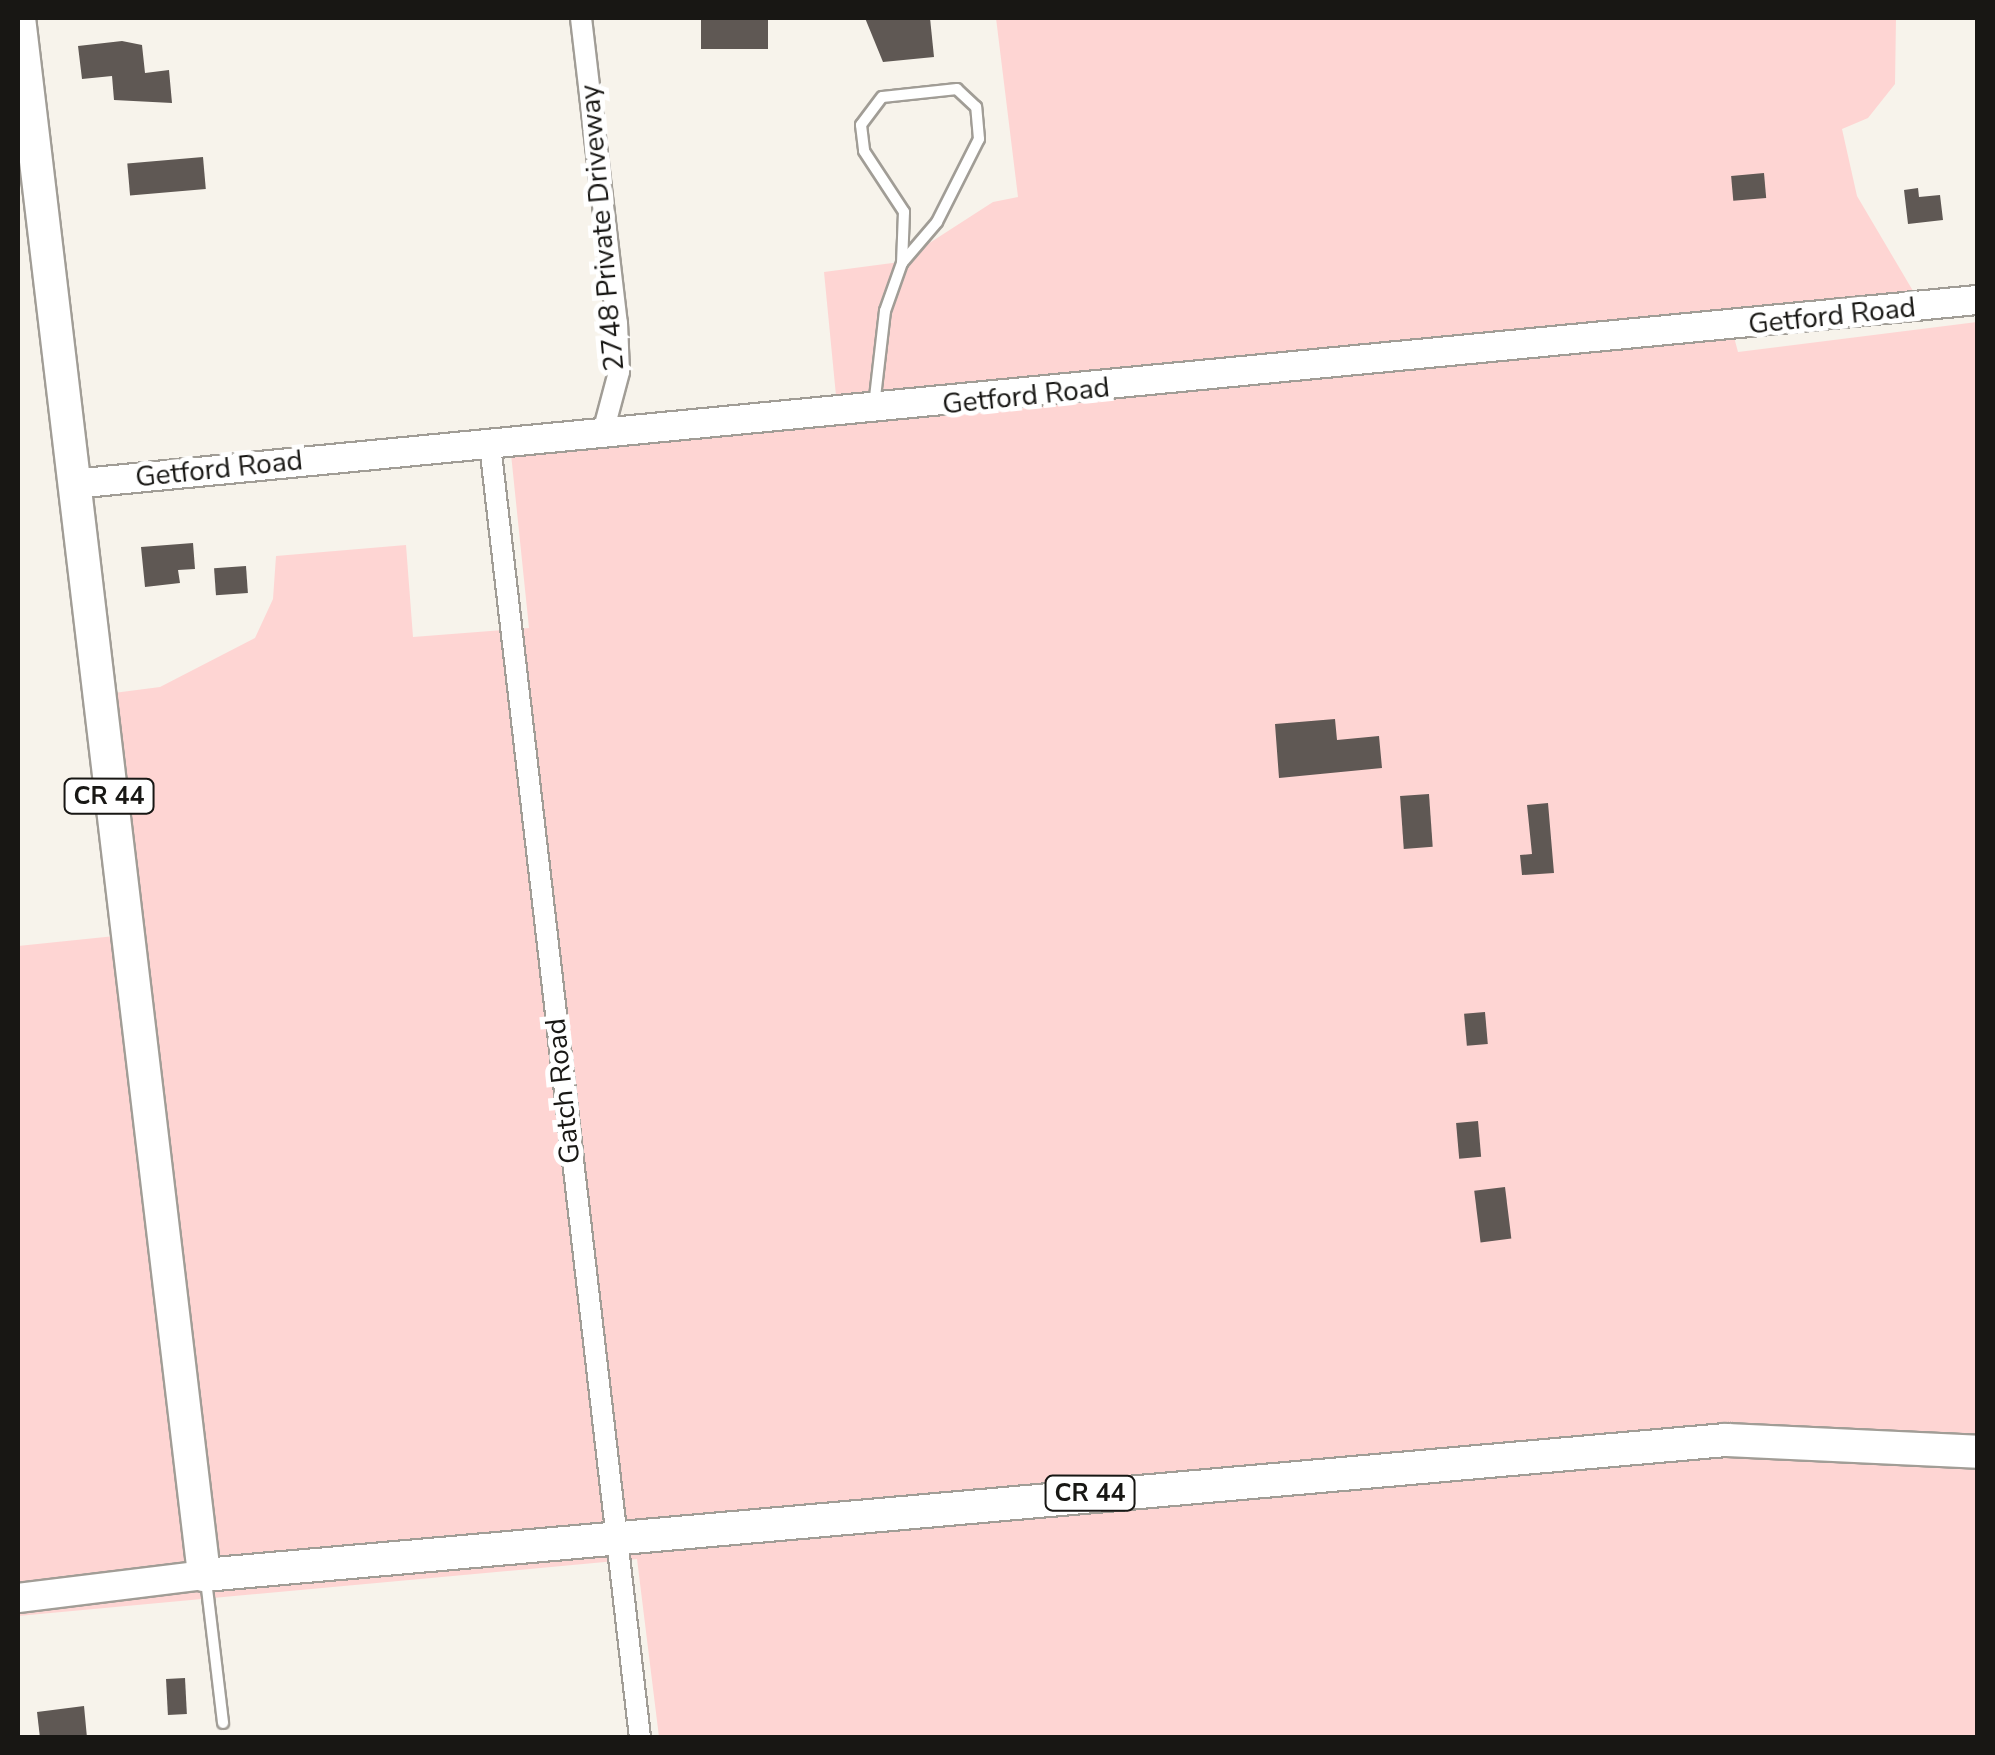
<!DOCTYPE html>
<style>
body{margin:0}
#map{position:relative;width:1995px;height:1755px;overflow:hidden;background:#f7f3eb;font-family:"Nunito Sans",sans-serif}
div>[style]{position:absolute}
.green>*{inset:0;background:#fed5d3}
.building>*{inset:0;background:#5f5854;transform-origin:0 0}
.roads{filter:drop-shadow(2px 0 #a19d96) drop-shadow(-2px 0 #a19d96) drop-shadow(0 2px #a19d96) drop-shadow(0 -2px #a19d96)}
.lane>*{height:10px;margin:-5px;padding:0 5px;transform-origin:5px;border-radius:5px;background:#fff}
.street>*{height:20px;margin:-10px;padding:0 10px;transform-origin:10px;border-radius:10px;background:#fff}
.secondary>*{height:28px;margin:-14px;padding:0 14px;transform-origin:14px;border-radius:14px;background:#fff}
.primary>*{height:32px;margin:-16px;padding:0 16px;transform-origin:16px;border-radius:16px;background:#fff}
span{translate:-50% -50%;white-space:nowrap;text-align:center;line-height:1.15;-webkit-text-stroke:10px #fff;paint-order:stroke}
.shield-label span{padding:2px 8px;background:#fff;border:2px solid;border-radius:8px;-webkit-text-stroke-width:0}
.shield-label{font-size:25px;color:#181714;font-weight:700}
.street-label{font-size:28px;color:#181714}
.frame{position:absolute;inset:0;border:20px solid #181714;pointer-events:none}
</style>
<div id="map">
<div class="green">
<i style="clip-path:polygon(996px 18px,1896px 18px,1895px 84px,1868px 118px,1842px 129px,1857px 196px,1916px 296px,837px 406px,824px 272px,900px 262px,993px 202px,1018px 197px)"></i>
<i style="clip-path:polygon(1977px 322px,1977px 1442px,1851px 1431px,212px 1563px,106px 694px,160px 687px,255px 638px,273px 599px,276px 556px,406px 545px,413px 637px,529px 628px,511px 454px,1734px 337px,1738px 352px)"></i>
<i style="clip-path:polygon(115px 936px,193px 1565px,18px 1587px,18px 946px)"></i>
<i style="clip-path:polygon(1728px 1451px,1977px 1463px,1977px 1737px,659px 1737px,637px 1559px,18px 1616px,18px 1608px,219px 1584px)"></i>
</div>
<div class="building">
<i style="left:701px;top:18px;width:67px;height:31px"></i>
<i style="clip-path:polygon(865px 18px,930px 18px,934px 57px,883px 62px)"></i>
<i style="clip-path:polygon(122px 41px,142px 45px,145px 73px,169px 70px,172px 103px,114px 100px,112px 76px,82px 79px,78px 46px)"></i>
<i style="left:203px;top:157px;width:32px;height:76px;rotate:85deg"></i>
<i style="left:1764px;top:173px;width:25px;height:33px;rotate:85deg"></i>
<i style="clip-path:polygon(1918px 188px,1919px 197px,1940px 195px,1943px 220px,1908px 224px,1904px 190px)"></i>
<i style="clip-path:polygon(193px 543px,195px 569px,178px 570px,180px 583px,145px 587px,141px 547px)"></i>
<i style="left:246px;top:566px;width:27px;height:32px;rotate:86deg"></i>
<i style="clip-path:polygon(1335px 719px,1337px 740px,1379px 736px,1382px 768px,1279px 778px,1275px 724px)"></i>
<i style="left:1429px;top:794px;width:53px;height:29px;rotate:86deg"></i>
<i style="clip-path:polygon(1548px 803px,1554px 873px,1522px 875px,1520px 855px,1532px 854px,1527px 805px)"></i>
<i style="left:1485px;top:1012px;width:32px;height:21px;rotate:85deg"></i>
<i style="left:1478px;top:1121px;width:36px;height:22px;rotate:85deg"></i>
<i style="left:1505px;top:1187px;width:52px;height:31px;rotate:83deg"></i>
<i style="left:185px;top:1678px;width:36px;height:19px;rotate:87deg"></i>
<i style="clip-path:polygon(84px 1706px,87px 1738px,40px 1738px,37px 1712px)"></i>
</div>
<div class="roads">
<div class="lane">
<i style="left:874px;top:406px;width:96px;rotate:-83.4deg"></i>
<i style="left:885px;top:311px;width:51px;rotate:-70.5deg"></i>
<i style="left:902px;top:263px;width:54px;rotate:-49.5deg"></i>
<i style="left:937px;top:222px;width:93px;rotate:-63.2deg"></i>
<i style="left:979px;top:139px;width:32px;rotate:-95deg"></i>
<i style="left:976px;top:107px;width:26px;rotate:-137deg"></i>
<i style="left:957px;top:89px;width:75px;rotate:173.9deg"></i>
<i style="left:882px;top:97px;width:35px;rotate:127deg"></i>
<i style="left:861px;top:125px;width:26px;rotate:83deg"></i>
<i style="left:864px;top:151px;width:73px;rotate:56.7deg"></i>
<i style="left:904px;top:212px;width:51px;rotate:92.2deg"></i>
<i style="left:206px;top:1580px;width:144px;rotate:83.2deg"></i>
</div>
<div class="street">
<i style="left:581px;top:18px;width:307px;rotate:83.3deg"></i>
<i style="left:617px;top:323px;width:49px;rotate:87.7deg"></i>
<i style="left:619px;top:372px;width:66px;rotate:104.9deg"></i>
<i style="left:490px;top:445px;width:1302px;rotate:83.38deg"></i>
</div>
<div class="secondary">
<i style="left:73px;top:484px;width:1914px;rotate:-5.52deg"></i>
<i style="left:18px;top:1598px;width:187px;rotate:-7deg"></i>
</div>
<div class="primary">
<i style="left:19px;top:18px;width:1568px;rotate:83.22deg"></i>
<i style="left:204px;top:1575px;width:1529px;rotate:-5.07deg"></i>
<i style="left:1727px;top:1440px;width:251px;rotate:2.7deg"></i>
</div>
</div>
<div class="shield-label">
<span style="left:109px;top:796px">CR 44</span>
<span style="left:1090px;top:1493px">CR 44</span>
</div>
<div class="street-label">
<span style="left:602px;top:228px;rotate:-95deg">2748 Private Driveway</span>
<span style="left:1832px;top:316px;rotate:-6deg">Getford Road</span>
<span style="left:1026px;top:396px;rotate:-6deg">Getford Road</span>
<span style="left:219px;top:469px;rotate:-6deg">Getford Road</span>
<span style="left:563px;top:1091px;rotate:-96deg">Gatch Road</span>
</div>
<div class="frame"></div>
</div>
